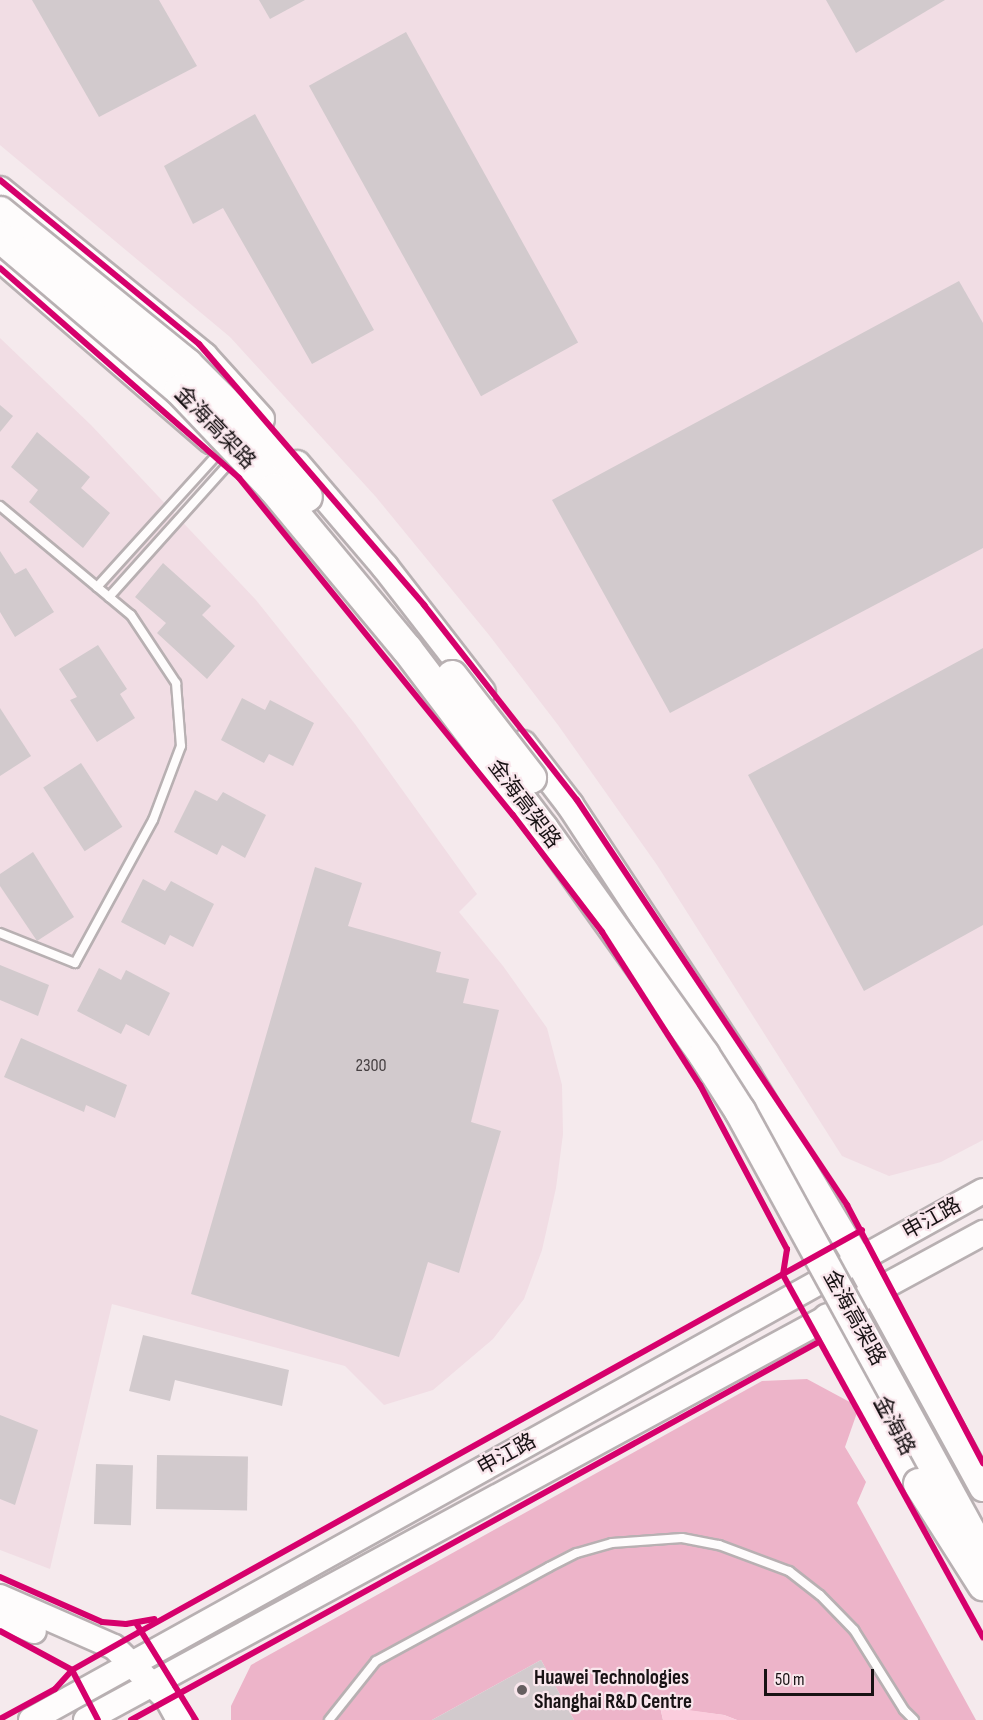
<!DOCTYPE html>
<meta charset="utf-8">
<style>
body{margin:0}
#map{position:relative;width:983px;height:1720px;overflow:hidden;background:#f5eaed;font-family:"Sofia Sans Condensed","Noto Sans SC",sans-serif}
div>[style]{position:absolute}
.built>*{inset:0;background:#f1dde4}
.forest>*{inset:0;background:#edb4c9}
.water>*{inset:0;background:#fbcddd}
.building>*{inset:0;background:#d2cacd;transform-origin:0 0}
.roads{filter:drop-shadow(2px 0 #b8b0b2) drop-shadow(-2px 0 #b8b0b2) drop-shadow(0 2px #b8b0b2) drop-shadow(0 -2px #b8b0b2)}
.lane>*{height:8px;margin:-4px;padding:0 4px;transform-origin:4px;border-radius:4px;background:#fefcfc}
.secondary>*{height:24px;margin:-12px;padding:0 12px;transform-origin:12px;border-radius:12px;background:#fefcfc}
.primary>*{height:26px;margin:-13px;padding:0 13px;transform-origin:13px;border-radius:13px;background:#fefcfc}
.highway>*{height:30px;margin:-15px;padding:0 15px;transform-origin:15px;border-radius:15px;background:#fefcfc}
.bridges{filter:drop-shadow(2px 0 #b8b0b2) drop-shadow(-2px 0 #b8b0b2) drop-shadow(0 2px #b8b0b2) drop-shadow(0 -2px #b8b0b2)}
.highway-bridge>*{height:30px;margin:-15px;padding:0 15px;transform-origin:15px;border-radius:15px;background:#fefcfc}
.cycleway>*{height:6px;margin:-3px;padding:0 3px;transform-origin:3px;border-radius:3px;background:#d6006c}
.dots>*{width:16px;height:16px;translate:-50% -50%;box-sizing:border-box;border:3px solid #f9e6ec;border-radius:50%}
span{translate:-50% -50%;white-space:nowrap;text-align:center;line-height:1.15;-webkit-text-stroke:4.5px #f9e6ec;paint-order:stroke}
.number-label{font-size:18px;color:#464042}
.number-label span{-webkit-text-stroke-width:0}
.street-label{font-size:21px;color:#181214}
.poi-label{font-size:21px;color:#181214;font-weight:700}
.left{translate:0 -50%;text-align:left}
.scale{position:absolute;left:764px;top:1669px;width:110px;height:27px;box-sizing:border-box;border:3px solid #181214;border-top:0;padding-left:8px;font-size:18px;line-height:21px;white-space:nowrap;color:#181214;-webkit-text-stroke:4px #f9e6ec;paint-order:stroke}
</style>
<div id="map">
<div class="built">
<i style="clip-path:polygon(0 0,983px 0,983px 1140px,941px 1162px,889px 1176px,842px 1156px,657px 865px,558px 725px,489px 635px,376px 497px,230px 337px,0 145px)"></i>
<i style="clip-path:polygon(0 338px,91px 425px,256px 600px,355px 724px,477px 894px,459px 912px,503px 966px,547px 1028px,562px 1085px,563px 1134px,556px 1188px,542px 1250px,524px 1299px,493px 1339px,433px 1390px,384px 1405px,345px 1366px,112px 1304px,50px 1569px,0 1550px)"></i>
</div>
<div class="forest">
<i style="clip-path:polygon(807px 1379px,859px 1407px,845px 1447px,866px 1482px,857px 1503px,976px 1720px,737px 1720px,724px 1715px,660px 1707px,663px 1720px,574px 1720px,541px 1660px,432px 1720px,231px 1720px,231px 1706px,251px 1665px,762px 1381px)"></i>
</div>
<div class="water">
<i style="clip-path:polygon(660px 1706px,724px 1715px,737px 1720px,663px 1720px)"></i>
</div>
<div class="building">
<i style="clip-path:polygon(32px 0,159px 0,197px 66px,99px 117px)"></i>
<i style="clip-path:polygon(259px 0,305px 0,270px 19px)"></i>
<i style="clip-path:polygon(826px 0,945px 0,856px 53px)"></i>
<i style="left:406px;top:32px;width:355px;height:111px;rotate:61deg"></i>
<i style="clip-path:polygon(255px 114px,374px 330px,312px 364px,223px 208px,193px 224px,164px 166px)"></i>
<i style="clip-path:polygon(959px 281px,983px 323px,983px 548px,670px 713px,552px 500px)"></i>
<i style="clip-path:polygon(0 405px,13px 416px,0 432px)"></i>
<i style="clip-path:polygon(37px 432px,90px 477px,81px 488px,110px 513px,83px 548px,29px 502px,38px 490px,11px 467px)"></i>
<i style="clip-path:polygon(0 551px,15px 574px,26px 568px,54px 612px,15px 637px,0 612px)"></i>
<i style="clip-path:polygon(163px 563px,211px 606px,202px 615px,235px 646px,207px 679px,157px 633px,166px 623px,135px 597px)"></i>
<i style="clip-path:polygon(98px 645px,127px 689px,120px 694px,135px 718px,97px 742px,70px 700px,77px 697px,59px 669px)"></i>
<i style="clip-path:polygon(983px 648px,983px 925px,864px 991px,748px 775px)"></i>
<i style="clip-path:polygon(242px 698px,265px 710px,270px 700px,314px 723px,293px 766px,269px 754px,264px 763px,221px 740px)"></i>
<i style="clip-path:polygon(0 708px,31px 756px,0 776px)"></i>
<i style="left:81px;top:763px;width:76px;height:45px;rotate:57deg"></i>
<i style="clip-path:polygon(195px 790px,217px 801px,223px 792px,266px 815px,245px 858px,222px 845px,217px 855px,174px 832px)"></i>
<i style="clip-path:polygon(33px 852px,74px 917px,37px 941px,0 886px,0 874px)"></i>
<i style="clip-path:polygon(315px 867px,362px 883px,348px 926px,441px 952px,436px 972px,469px 979px,463px 1003px,499px 1010px,471px 1122px,501px 1131px,459px 1273px,428px 1262px,399px 1357px,191px 1294px)"></i>
<i style="clip-path:polygon(143px 879px,165px 891px,171px 881px,214px 904px,193px 947px,170px 935px,165px 945px,121px 922px)"></i>
<i style="clip-path:polygon(0 965px,49px 985px,38px 1016px,0 1000px)"></i>
<i style="clip-path:polygon(99px 968px,121px 980px,126px 970px,170px 993px,149px 1036px,126px 1024px,121px 1034px,77px 1011px)"></i>
<i style="clip-path:polygon(21px 1038px,127px 1085px,115px 1118px,86px 1105px,84px 1112px,4px 1077px)"></i>
<i style="clip-path:polygon(143px 1335px,289px 1370px,282px 1406px,175px 1380px,170px 1401px,129px 1391px)"></i>
<i style="clip-path:polygon(0 1415px,38px 1430px,15px 1505px,0 1499px)"></i>
<i style="left:157px;top:1455px;width:91px;height:54px;rotate:1deg"></i>
<i style="left:96px;top:1464px;width:37px;height:60px;rotate:2deg"></i>
<i style="clip-path:polygon(541px 1660px,574px 1720px,432px 1720px)"></i>
</div>
<div class="roads">
<div class="lane">
<i style="left:0;top:506px;width:170px;rotate:39.8deg"></i>
<i style="left:131px;top:615px;width:82px;rotate:56.5deg"></i>
<i style="left:176px;top:683px;width:63px;rotate:85.5deg"></i>
<i style="left:181px;top:746px;width:79px;rotate:110.7deg"></i>
<i style="left:153px;top:820px;width:163px;rotate:118.6deg"></i>
<i style="left:75px;top:963px;width:81px;rotate:-158.2deg"></i>
<i style="left:97px;top:587px;width:186px;rotate:-47.8deg"></i>
<i style="left:109px;top:597px;width:186px;rotate:-48.1deg"></i>
<i style="left:329px;top:1720px;width:75px;rotate:-51.5deg"></i>
<i style="left:376px;top:1661px;width:197px;rotate:-28.5deg"></i>
<i style="left:549px;top:1567px;width:31px;rotate:-27deg"></i>
<i style="left:577px;top:1553px;width:36px;rotate:-16deg"></i>
<i style="left:612px;top:1543px;width:70px;rotate:-4.1deg"></i>
<i style="left:682px;top:1538px;width:38px;rotate:11deg"></i>
<i style="left:719px;top:1545px;width:75px;rotate:20.4deg"></i>
<i style="left:789px;top:1571px;width:39px;rotate:38deg"></i>
<i style="left:820px;top:1595px;width:49px;rotate:45.8deg"></i>
<i style="left:854px;top:1630px;width:94px;rotate:58deg"></i>
<i style="left:904px;top:1710px;width:14px;rotate:45deg"></i>
</div>
<div class="secondary">
<i style="left:0;top:1597px;width:124px;rotate:23.7deg"></i>
<i style="left:114px;top:1647px;width:76px;rotate:44.5deg"></i>
<i style="left:168px;top:1700px;width:23px;rotate:61deg"></i>
<i style="left:0;top:1616px;width:37px;rotate:24deg"></i>
<i style="left:31px;top:1720px;width:1089px;rotate:-29.06deg"></i>
<i style="left:86px;top:1720px;width:1021px;rotate:-28.5deg"></i>
</div>
<div class="primary">
<i style="left:0;top:190px;width:263px;rotate:39.1deg"></i>
<i style="left:204px;top:356px;width:85px;rotate:47.9deg"></i>
<i style="left:0;top:258px;width:279px;rotate:40.8deg"></i>
<i style="left:297px;top:464px;width:135px;rotate:49.5deg"></i>
<i style="left:385px;top:567px;width:158px;rotate:52.2deg"></i>
<i style="left:523px;top:744px;width:77px;rotate:52.4deg"></i>
<i style="left:570px;top:805px;width:324px;rotate:56.7deg"></i>
<i style="left:748px;top:1076px;width:214px;rotate:59.1deg"></i>
<i style="left:858px;top:1260px;width:260px;rotate:61.3deg"></i>
</div>
<div class="highway">
<i style="left:828px;top:1319px;width:136px;rotate:62.5deg"></i>
<i style="left:891px;top:1440px;width:52px;rotate:57.5deg"></i>
</div>
</div>
<div class="bridges">
<div class="highway-bridge">
<i style="left:0;top:212px;width:241px;rotate:39.1deg"></i>
<i style="left:187px;top:364px;width:68px;rotate:45deg"></i>
<i style="left:235px;top:412px;width:111px;rotate:49.7deg"></i>
<i style="left:0;top:237px;width:236px;rotate:40.4deg"></i>
<i style="left:180px;top:390px;width:137px;rotate:46.5deg"></i>
<i style="left:274px;top:489px;width:208px;rotate:50.3deg"></i>
<i style="left:407px;top:649px;width:226px;rotate:52.9deg"></i>
<i style="left:543px;top:829px;width:277px;rotate:54.5deg"></i>
<i style="left:704px;top:1055px;width:67px;rotate:57.3deg"></i>
<i style="left:740px;top:1111px;width:506px;rotate:61.31deg"></i>
<i style="left:452px;top:676px;width:129px;rotate:52.2deg"></i>
<i style="left:919px;top:1484px;width:120px;rotate:57.6deg"></i>
</div>
</div>
<div class="cycleway">
<i style="left:0;top:180px;width:258px;rotate:39.5deg"></i>
<i style="left:199px;top:344px;width:345px;rotate:49.2deg"></i>
<i style="left:424px;top:605px;width:248px;rotate:51.9deg"></i>
<i style="left:577px;top:800px;width:487px;rotate:56.3deg"></i>
<i style="left:847px;top:1205px;width:292px;rotate:62.2deg"></i>
<i style="left:0;top:268px;width:318px;rotate:41.3deg"></i>
<i style="left:239px;top:478px;width:434px;rotate:50.9deg"></i>
<i style="left:513px;top:815px;width:147px;rotate:52.7deg"></i>
<i style="left:602px;top:932px;width:182px;rotate:57.4deg"></i>
<i style="left:700px;top:1085px;width:186px;rotate:62.1deg"></i>
<i style="left:787px;top:1249px;width:26px;rotate:99deg"></i>
<i style="left:783px;top:1275px;width:414px;rotate:61.1deg"></i>
<i style="left:0;top:1577px;width:111px;rotate:23.8deg"></i>
<i style="left:102px;top:1622px;width:24px;rotate:5deg"></i>
<i style="left:126px;top:1624px;width:29px;rotate:-10deg"></i>
<i style="left:136px;top:1623px;width:114px;rotate:58.3deg"></i>
<i style="left:0;top:1631px;width:82px;rotate:28.4deg"></i>
<i style="left:72px;top:1670px;width:56px;rotate:62.5deg"></i>
<i style="left:0;top:1719px;width:63px;rotate:-28.6deg"></i>
<i style="left:55px;top:1689px;width:25px;rotate:-48deg"></i>
<i style="left:72px;top:1670px;width:79px;rotate:-29.5deg"></i>
<i style="left:141px;top:1631px;width:825px;rotate:-29.08deg"></i>
<i style="left:131px;top:1720px;width:785px;rotate:-28.79deg"></i>
</div>
<div class="dots">
<i style="left:522px;top:1690px;background:#655e60"></i>
</div>
<div class="number-label">
<span style="left:371px;top:1066px">2300</span>
</div>
<div class="street-label">
<span style="left:215px;top:428px;rotate:46deg">金海高架路</span>
<span style="left:524px;top:804px;rotate:53deg">金海高架路</span>
<span style="left:932px;top:1219px;rotate:-29deg">申江路</span>
<span style="left:854px;top:1318px;rotate:61deg">金海高架路</span>
<span style="left:894px;top:1426px;rotate:62deg">金海路</span>
<span style="left:507px;top:1455px;rotate:-29deg">申江路</span>
</div>
<div class="poi-label">
<span class="left" style="left:534px;top:1690px">Huawei Technologies<br>Shanghai R&amp;D Centre</span>
</div>
<div class="scale">50 m</div>
</div>
